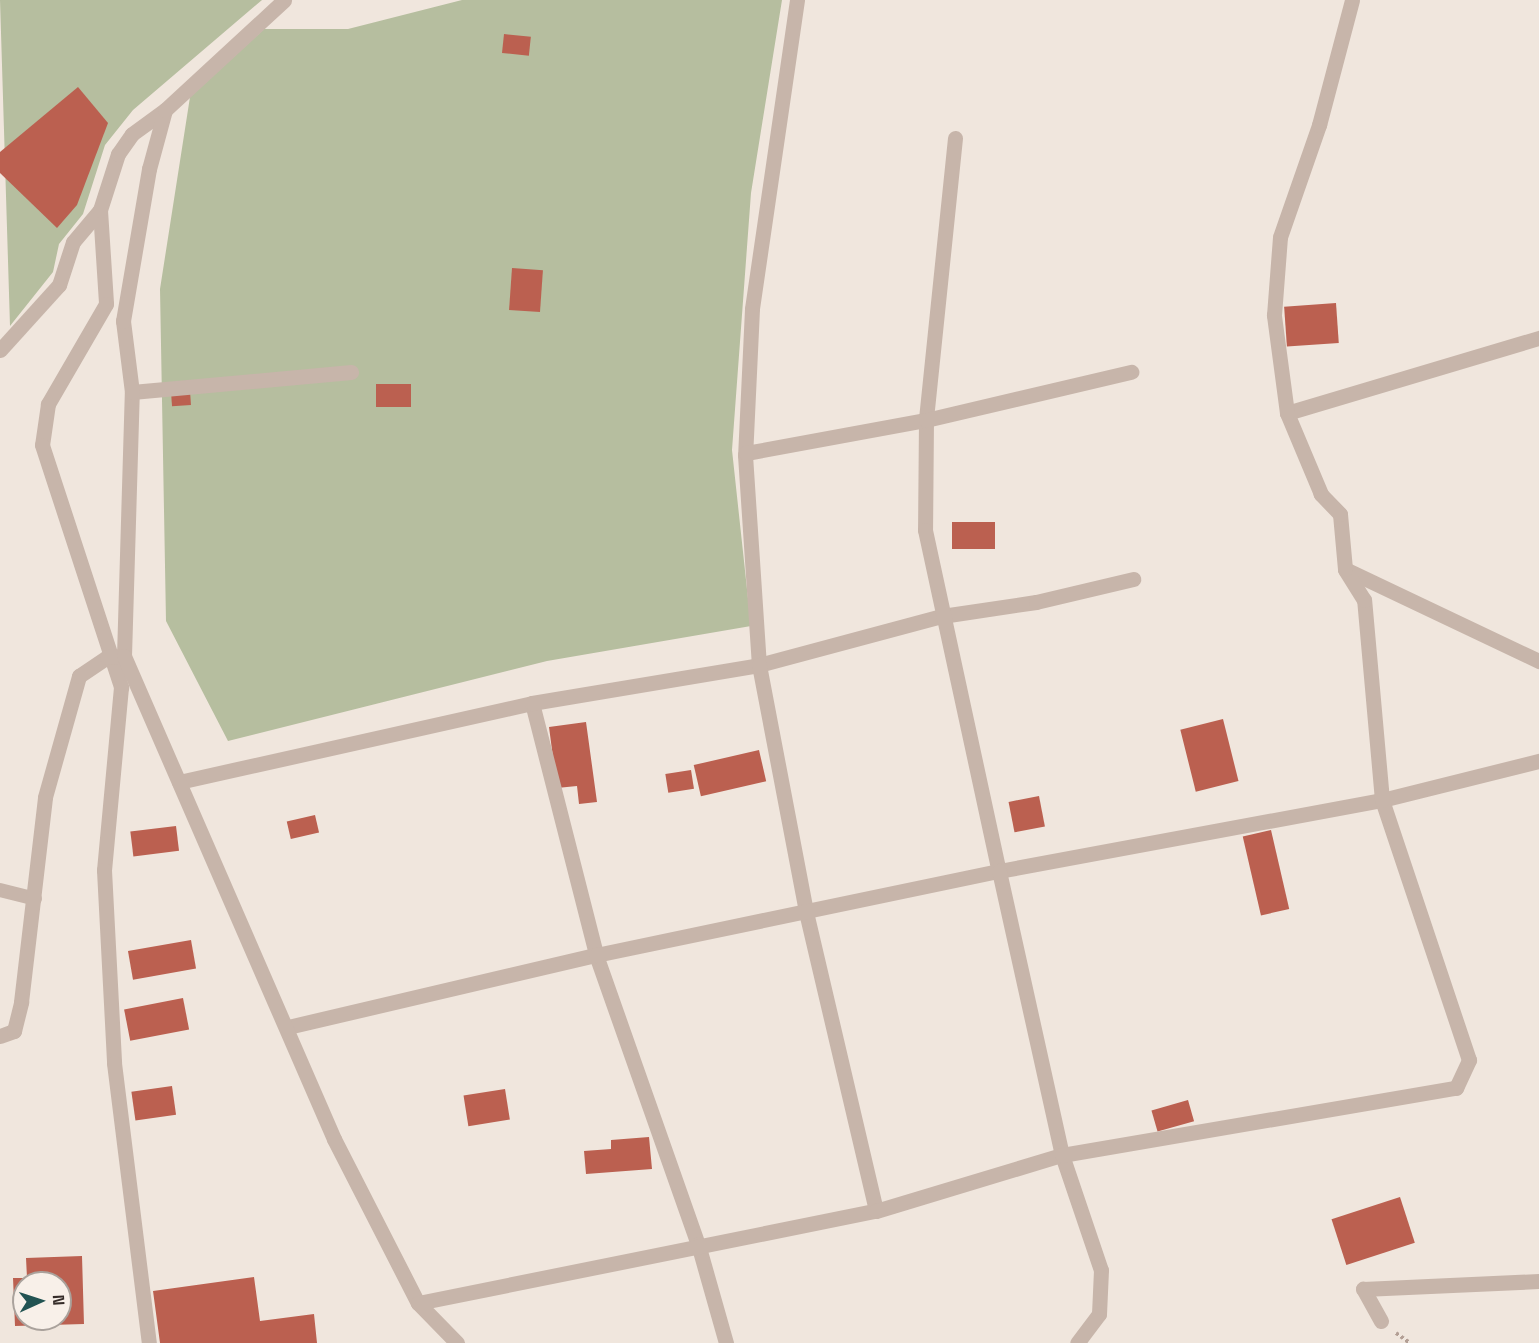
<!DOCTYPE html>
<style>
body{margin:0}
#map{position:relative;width:1539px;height:1343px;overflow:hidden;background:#f0e6dd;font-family:"Space Grotesk",sans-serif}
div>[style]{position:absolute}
.green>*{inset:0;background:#b6be9f}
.building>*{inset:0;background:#bb6050;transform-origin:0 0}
.path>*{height:4px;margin-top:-2px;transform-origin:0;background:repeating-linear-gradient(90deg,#b39f95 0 3px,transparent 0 6px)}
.lane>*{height:14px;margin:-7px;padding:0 7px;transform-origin:7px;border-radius:7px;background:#c7b5aa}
.street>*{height:15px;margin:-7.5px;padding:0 7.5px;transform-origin:7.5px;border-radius:7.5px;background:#c7b5aa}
span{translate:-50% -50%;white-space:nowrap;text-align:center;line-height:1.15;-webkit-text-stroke:4.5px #f8f0e9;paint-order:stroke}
.north{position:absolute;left:12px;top:1271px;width:60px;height:60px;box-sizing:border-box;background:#f8f0e9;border:2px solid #aaa29c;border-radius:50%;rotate:87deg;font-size:16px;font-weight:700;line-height:24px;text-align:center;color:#352c29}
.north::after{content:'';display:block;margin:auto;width:21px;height:27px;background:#225352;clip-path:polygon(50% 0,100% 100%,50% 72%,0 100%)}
</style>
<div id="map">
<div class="green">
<i style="clip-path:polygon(0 0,262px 0,133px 110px,105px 145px,83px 214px,59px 244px,53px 272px,10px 326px)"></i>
<i style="clip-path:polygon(462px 0,782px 0,751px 193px,732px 450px,751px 626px,547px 661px,228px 741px,166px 621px,160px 289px,190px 97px,264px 29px,348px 29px)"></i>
</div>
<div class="building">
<i style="left:504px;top:34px;width:27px;height:19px;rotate:6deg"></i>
<i style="clip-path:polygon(78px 87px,108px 123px,77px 205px,57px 228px,0 173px,0 152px)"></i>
<i style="left:512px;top:268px;width:31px;height:42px;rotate:4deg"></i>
<i style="left:1336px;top:303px;width:40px;height:52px;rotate:86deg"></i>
<i style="left:376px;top:384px;width:35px;height:23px"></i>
<i style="left:190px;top:391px;width:14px;height:19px;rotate:86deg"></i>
<i style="left:995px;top:522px;width:27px;height:43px;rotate:90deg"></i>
<i style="left:1223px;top:719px;width:64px;height:44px;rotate:76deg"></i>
<i style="clip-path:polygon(586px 722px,597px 802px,579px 804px,577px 786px,557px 788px,549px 727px)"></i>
<i style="left:759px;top:750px;width:32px;height:67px;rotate:77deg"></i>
<i style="left:691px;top:770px;width:19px;height:26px;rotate:81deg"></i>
<i style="left:1039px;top:796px;width:31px;height:31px;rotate:79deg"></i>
<i style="left:315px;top:815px;width:18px;height:29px;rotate:77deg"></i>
<i style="left:176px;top:826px;width:25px;height:46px;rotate:83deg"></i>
<i style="left:1271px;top:830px;width:81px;height:29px;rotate:77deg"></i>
<i style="left:191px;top:940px;width:29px;height:64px;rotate:80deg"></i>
<i style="left:183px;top:998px;width:32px;height:60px;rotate:79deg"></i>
<i style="left:172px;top:1086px;width:29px;height:41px;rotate:82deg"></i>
<i style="left:505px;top:1089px;width:31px;height:42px;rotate:81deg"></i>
<i style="left:1188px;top:1100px;width:22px;height:38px;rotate:74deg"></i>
<i style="clip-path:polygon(649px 1137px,652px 1169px,586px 1174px,584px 1151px,611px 1149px,611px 1140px)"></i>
<i style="left:1400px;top:1197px;width:48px;height:72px;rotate:72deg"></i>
<i style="clip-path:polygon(evenodd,82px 1256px,84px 1324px,15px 1326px,13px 1278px,27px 1278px,26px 1258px,82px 1256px,24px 1283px,60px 1283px,60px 1319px,24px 1319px,24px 1283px)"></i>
<i style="clip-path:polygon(254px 1277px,260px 1321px,314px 1314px,317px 1343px,160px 1343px,153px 1291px)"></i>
</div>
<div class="path">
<i style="left:1396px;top:1333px;width:17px;rotate:36deg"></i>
</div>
<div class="lane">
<i style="left:0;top:890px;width:36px;rotate:14deg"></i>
</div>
<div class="street">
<i style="left:797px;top:0;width:312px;rotate:98.3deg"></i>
<i style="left:752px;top:309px;width:146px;rotate:92.7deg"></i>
<i style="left:745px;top:455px;width:210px;rotate:86.2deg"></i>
<i style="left:759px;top:665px;width:189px;rotate:-15deg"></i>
<i style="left:942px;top:616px;width:95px;rotate:-8.5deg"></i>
<i style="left:1036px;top:602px;width:100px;rotate:-13.3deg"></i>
<i style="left:955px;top:138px;width:283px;rotate:95.9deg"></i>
<i style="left:926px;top:420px;width:110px;rotate:90.5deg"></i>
<i style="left:925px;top:530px;width:349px;rotate:77.8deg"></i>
<i style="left:999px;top:871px;width:390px;rotate:-10.5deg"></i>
<i style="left:1382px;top:800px;width:162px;rotate:-14deg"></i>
<i style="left:100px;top:210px;width:94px;rotate:86.3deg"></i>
<i style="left:106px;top:304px;width:116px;rotate:120.1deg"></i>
<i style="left:48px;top:404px;width:41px;rotate:98.3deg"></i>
<i style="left:42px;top:445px;width:255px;rotate:71.9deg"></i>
<i style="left:121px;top:687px;width:184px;rotate:95.3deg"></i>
<i style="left:104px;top:870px;width:193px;rotate:87deg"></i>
<i style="left:114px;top:1063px;width:282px;rotate:82.9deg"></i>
<i style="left:0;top:350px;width:88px;rotate:-47.8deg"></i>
<i style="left:59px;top:285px;width:45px;rotate:-72deg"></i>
<i style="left:73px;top:242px;width:42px;rotate:-49.8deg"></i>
<i style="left:100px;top:210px;width:59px;rotate:-72.2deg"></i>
<i style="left:118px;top:154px;width:24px;rotate:-55deg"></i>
<i style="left:132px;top:134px;width:41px;rotate:-36deg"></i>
<i style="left:132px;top:392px;width:220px;rotate:-5.2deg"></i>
<i style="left:1287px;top:413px;width:263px;rotate:-16.6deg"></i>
<i style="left:746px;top:453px;width:183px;rotate:-10.4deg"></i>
<i style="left:926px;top:420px;width:211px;rotate:-13.2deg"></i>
<i style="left:1345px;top:569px;width:215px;rotate:25.4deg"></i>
<i style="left:124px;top:656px;width:264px;rotate:-88.3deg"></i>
<i style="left:132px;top:392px;width:72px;rotate:-97.2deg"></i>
<i style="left:123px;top:321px;width:154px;rotate:-80.3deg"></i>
<i style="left:149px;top:169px;width:61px;rotate:-74.8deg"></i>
<i style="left:165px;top:110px;width:162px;rotate:-42.7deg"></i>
<i style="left:532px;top:703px;width:260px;rotate:75.7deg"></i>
<i style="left:596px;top:955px;width:306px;rotate:70.6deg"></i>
<i style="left:698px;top:1244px;width:103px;rotate:74.2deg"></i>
<i style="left:179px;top:782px;width:362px;rotate:-12.6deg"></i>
<i style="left:532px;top:703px;width:230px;rotate:-9.5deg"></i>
<i style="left:759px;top:665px;width:251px;rotate:79.2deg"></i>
<i style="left:806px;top:912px;width:307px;rotate:76.8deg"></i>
<i style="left:288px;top:1027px;width:316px;rotate:-13.2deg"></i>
<i style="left:596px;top:955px;width:412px;rotate:-11.8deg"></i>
<i style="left:999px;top:871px;width:291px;rotate:77.5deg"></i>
<i style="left:1062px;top:1155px;width:121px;rotate:71.3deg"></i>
<i style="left:1101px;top:1270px;width:44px;rotate:92.6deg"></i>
<i style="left:1099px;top:1314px;width:36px;rotate:127deg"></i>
<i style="left:0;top:1036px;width:15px;rotate:-20deg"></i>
<i style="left:14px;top:1031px;width:30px;rotate:-76deg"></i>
<i style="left:21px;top:1002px;width:206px;rotate:-83.3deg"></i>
<i style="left:45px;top:797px;width:126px;rotate:-74.3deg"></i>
<i style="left:79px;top:676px;width:34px;rotate:-34deg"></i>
<i style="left:107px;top:657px;width:17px;rotate:-3deg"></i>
<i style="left:124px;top:656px;width:527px;rotate:66.5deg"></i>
<i style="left:334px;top:1139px;width:184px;rotate:62.9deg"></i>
<i style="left:418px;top:1303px;width:56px;rotate:45.7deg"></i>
<i style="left:418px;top:1303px;width:467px;rotate:-11.4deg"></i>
<i style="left:876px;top:1211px;width:194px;rotate:-16.8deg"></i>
<i style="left:1062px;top:1155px;width:400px;rotate:-9.7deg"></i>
<i style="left:1456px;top:1088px;width:31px;rotate:-65deg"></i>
<i style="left:1469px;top:1060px;width:274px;rotate:-108.5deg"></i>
<i style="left:1382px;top:800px;width:201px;rotate:-95.1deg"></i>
<i style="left:1364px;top:600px;width:36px;rotate:-122deg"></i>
<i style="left:1345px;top:569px;width:55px;rotate:-95.2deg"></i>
<i style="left:1340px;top:514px;width:28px;rotate:-134deg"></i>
<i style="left:1321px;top:494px;width:88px;rotate:-112.8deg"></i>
<i style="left:1287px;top:413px;width:99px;rotate:-97.6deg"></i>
<i style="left:1274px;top:315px;width:78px;rotate:-85.6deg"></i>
<i style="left:1280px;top:237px;width:119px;rotate:-70.8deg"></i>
<i style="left:1319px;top:125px;width:129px;rotate:-75.2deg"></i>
<i style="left:1381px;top:1321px;width:37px;rotate:-119deg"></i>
<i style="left:1363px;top:1289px;width:176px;rotate:-2.6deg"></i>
</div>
<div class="north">N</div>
</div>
